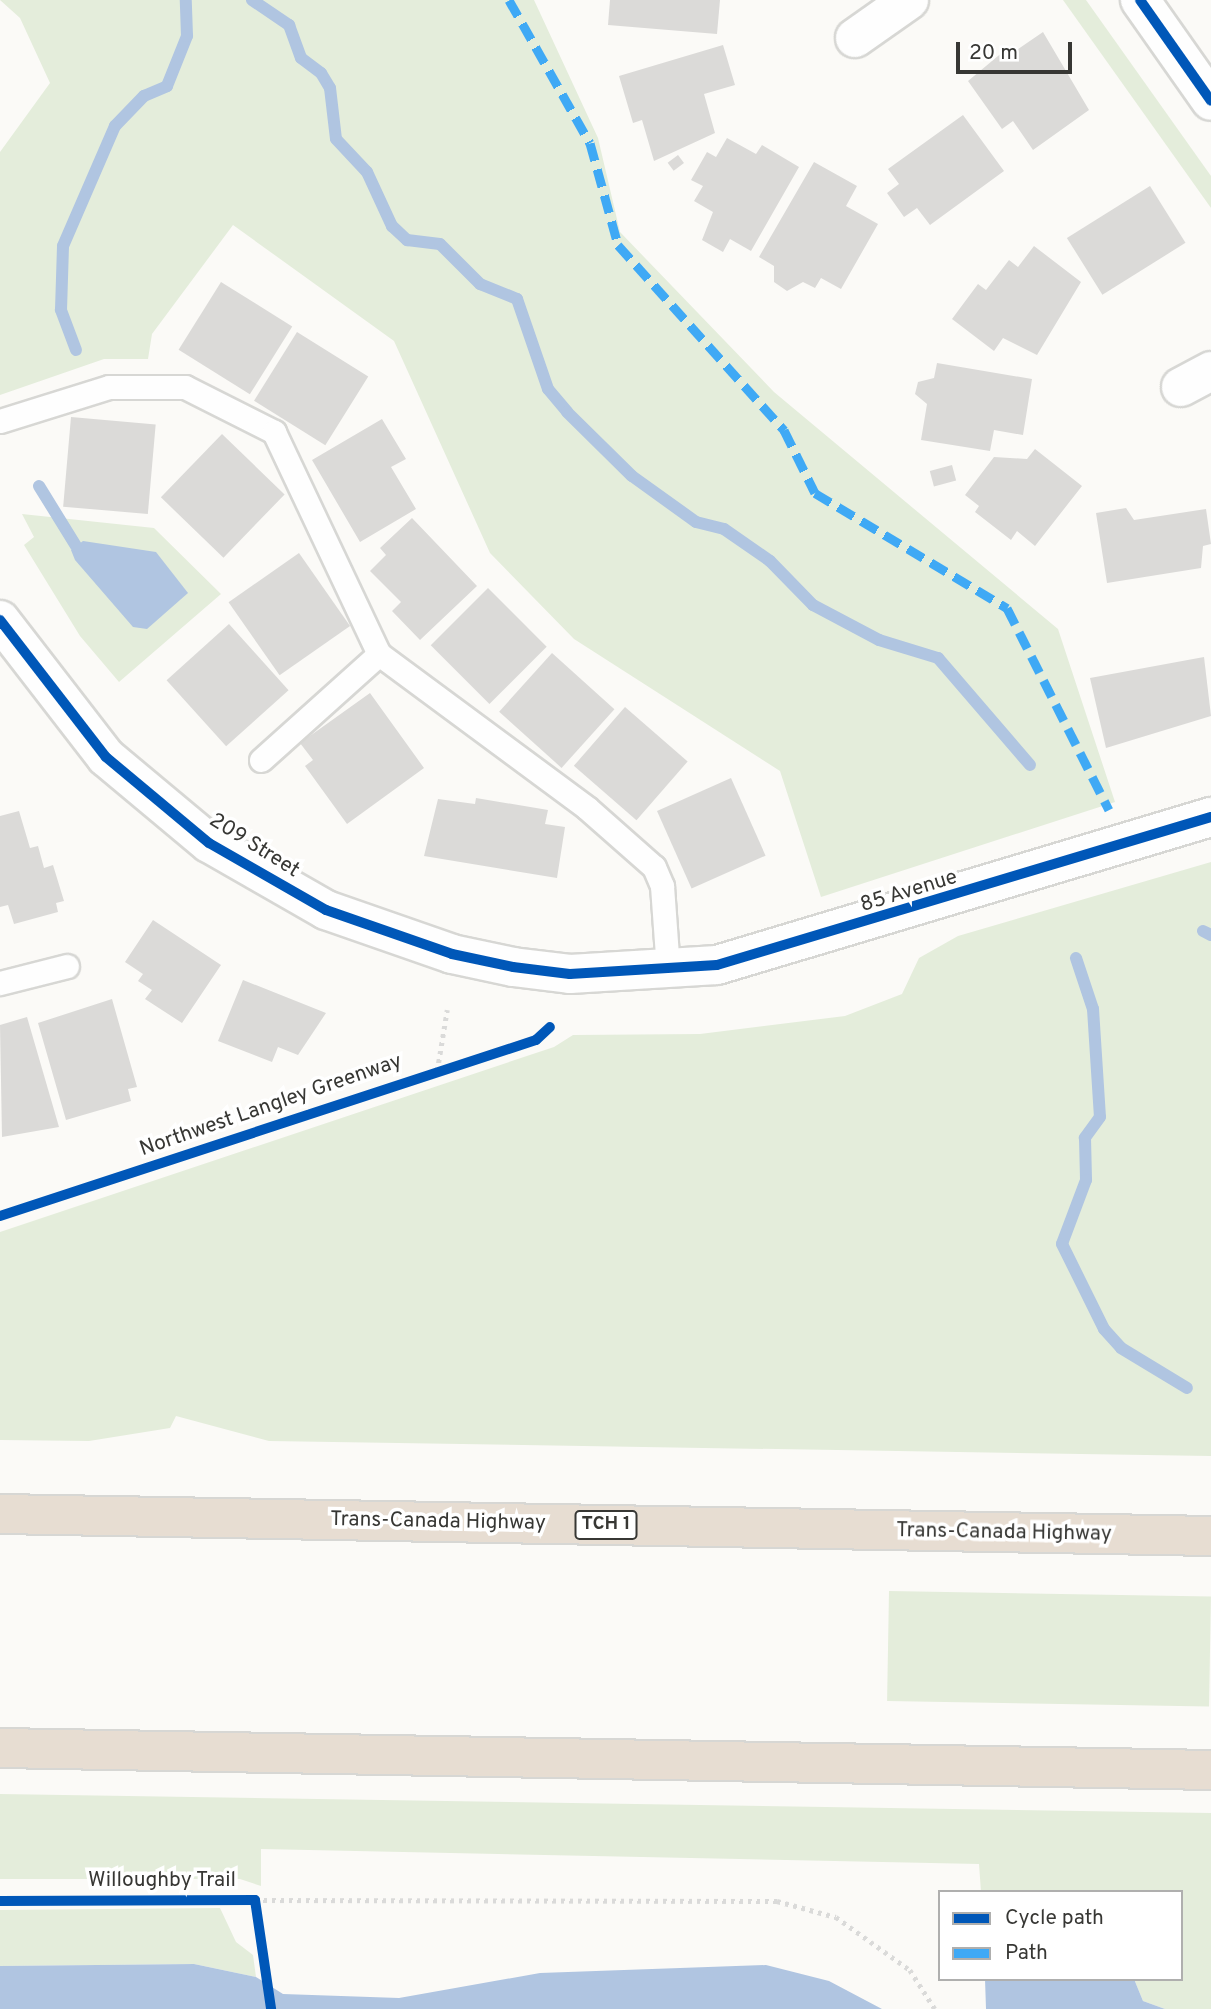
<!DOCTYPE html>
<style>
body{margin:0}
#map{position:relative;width:1211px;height:2009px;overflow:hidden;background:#fbfaf7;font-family:Overpass,sans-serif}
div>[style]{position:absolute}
.green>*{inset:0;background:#e4eddb;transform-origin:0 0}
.water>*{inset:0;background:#b0c5e1}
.stream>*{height:12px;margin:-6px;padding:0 6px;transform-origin:6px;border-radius:6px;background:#b0c5e1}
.building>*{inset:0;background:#dbdad8;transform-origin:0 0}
.path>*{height:4.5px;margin-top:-2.25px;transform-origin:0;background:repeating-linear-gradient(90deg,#dadad9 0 3.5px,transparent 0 8.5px)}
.roads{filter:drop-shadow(2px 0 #d7d7d4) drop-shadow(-2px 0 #d7d7d4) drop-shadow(0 2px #d7d7d4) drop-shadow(0 -2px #d7d7d4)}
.service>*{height:23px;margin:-11.5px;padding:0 11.5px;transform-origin:11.5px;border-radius:11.5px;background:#fefefe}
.minor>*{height:38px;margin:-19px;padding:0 19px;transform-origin:19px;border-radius:19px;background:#fefefe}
.tertiary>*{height:38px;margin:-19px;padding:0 19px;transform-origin:19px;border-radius:19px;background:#fefefe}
.motorway>*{height:38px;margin:-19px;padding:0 19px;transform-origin:19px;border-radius:19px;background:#e7ddd2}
.quiet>*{height:9px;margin-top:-4.5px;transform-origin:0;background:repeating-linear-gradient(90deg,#3fa9f5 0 18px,transparent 0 27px)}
.cycleway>*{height:10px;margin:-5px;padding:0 5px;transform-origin:5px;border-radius:5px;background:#0057b8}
span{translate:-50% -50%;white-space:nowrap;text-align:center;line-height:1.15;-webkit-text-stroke:7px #fff;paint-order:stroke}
.shield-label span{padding:2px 5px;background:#fff;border:2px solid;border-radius:5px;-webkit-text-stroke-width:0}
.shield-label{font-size:19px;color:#373734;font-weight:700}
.street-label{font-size:21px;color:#373734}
.legend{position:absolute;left:938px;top:1890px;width:245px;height:91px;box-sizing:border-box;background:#fff;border:2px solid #afafae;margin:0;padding:9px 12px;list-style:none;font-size:21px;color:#373734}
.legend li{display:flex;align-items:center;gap:14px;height:35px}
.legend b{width:35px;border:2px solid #afafae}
.scale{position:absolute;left:956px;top:42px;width:116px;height:32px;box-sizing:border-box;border:4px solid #373734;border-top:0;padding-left:9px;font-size:21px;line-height:24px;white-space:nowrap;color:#373734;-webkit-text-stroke:5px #fff;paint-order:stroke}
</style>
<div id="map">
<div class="green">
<i style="clip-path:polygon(0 0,534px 0,598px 138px,620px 232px,774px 392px,1058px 629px,1115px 802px,821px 897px,780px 771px,574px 639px,490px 553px,394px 341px,233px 225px,152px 334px,148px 359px,104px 359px,0 395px,0 152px,50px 83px,20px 18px)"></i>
<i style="clip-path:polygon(1063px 0,1086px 0,1211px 176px,1211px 208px)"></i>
<i style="clip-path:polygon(22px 514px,154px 528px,221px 594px,119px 682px,80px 636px,24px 545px,34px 537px)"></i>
<i style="clip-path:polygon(1211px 862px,1211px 1456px,269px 1441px,176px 1416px,170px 1428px,89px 1441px,0 1440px,0 1232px,554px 1047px,573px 1035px,700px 1034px,845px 1016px,902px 994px,919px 958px,958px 936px)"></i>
<i style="left:889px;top:1591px;width:322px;height:110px;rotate:1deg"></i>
<i style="clip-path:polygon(0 1794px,1211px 1813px,1211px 2009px,1165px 2009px,1143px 2001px,1134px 1979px,1181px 1979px,1181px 1892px,981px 1892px,979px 1864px,261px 1849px,261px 1886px,240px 1879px,0 1879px)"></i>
<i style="clip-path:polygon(220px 1908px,236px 1942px,253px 1955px,256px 1977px,194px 1964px,0 1966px,0 1910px)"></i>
</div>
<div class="water">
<i style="clip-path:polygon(83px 541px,156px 552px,188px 593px,147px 629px,133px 627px,75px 560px,71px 550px)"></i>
<i style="clip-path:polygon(194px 1964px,256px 1977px,283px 1994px,399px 1998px,540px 1973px,766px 1965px,829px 1981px,882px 2009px,0 2009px,0 1966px)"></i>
<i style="clip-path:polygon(985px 1979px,1134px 1979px,1143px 2001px,1165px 2009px,986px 2009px)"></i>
</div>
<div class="stream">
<i style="left:252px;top:0;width:45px;rotate:34deg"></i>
<i style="left:289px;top:25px;width:35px;rotate:70deg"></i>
<i style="left:301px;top:58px;width:25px;rotate:37deg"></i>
<i style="left:321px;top:73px;width:17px;rotate:59deg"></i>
<i style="left:330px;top:88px;width:51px;rotate:83.3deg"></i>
<i style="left:336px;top:139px;width:45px;rotate:46.8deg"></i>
<i style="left:367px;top:172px;width:60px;rotate:65.2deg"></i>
<i style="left:392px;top:226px;width:21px;rotate:43deg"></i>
<i style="left:407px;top:240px;width:33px;rotate:7deg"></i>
<i style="left:440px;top:244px;width:57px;rotate:45deg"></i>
<i style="left:480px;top:284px;width:40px;rotate:22deg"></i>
<i style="left:517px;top:299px;width:95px;rotate:71deg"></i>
<i style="left:548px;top:389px;width:30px;rotate:50deg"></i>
<i style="left:567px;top:412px;width:91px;rotate:44.6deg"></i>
<i style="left:632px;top:476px;width:79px;rotate:35.7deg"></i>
<i style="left:696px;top:522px;width:29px;rotate:14deg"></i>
<i style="left:724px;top:529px;width:56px;rotate:34.8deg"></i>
<i style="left:770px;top:561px;width:62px;rotate:45.7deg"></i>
<i style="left:813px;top:605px;width:75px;rotate:27.9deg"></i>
<i style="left:879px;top:640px;width:62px;rotate:17deg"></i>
<i style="left:938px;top:658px;width:141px;rotate:49.3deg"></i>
<i style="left:76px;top:350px;width:43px;rotate:-110.6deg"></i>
<i style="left:61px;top:310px;width:64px;rotate:-88.2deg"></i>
<i style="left:63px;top:246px;width:131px;rotate:-66.6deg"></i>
<i style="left:115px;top:126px;width:42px;rotate:-46deg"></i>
<i style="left:144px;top:96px;width:25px;rotate:-23deg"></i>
<i style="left:167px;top:86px;width:54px;rotate:-68.2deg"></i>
<i style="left:187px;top:36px;width:36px;rotate:-92deg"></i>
<i style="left:39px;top:486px;width:70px;rotate:58.3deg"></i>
<i style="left:1203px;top:931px;width:9px;rotate:27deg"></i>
<i style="left:1076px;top:958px;width:54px;rotate:71.6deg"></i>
<i style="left:1093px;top:1009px;width:108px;rotate:86.3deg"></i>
<i style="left:1100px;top:1117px;width:26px;rotate:126deg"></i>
<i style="left:1085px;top:1138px;width:42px;rotate:88.6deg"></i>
<i style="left:1086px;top:1180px;width:68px;rotate:110.6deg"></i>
<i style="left:1062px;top:1244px;width:95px;rotate:63.7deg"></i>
<i style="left:1104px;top:1329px;width:25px;rotate:48deg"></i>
<i style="left:1121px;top:1348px;width:77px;rotate:31.2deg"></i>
</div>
<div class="building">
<i style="clip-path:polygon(610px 0,720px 0,717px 34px,608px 25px)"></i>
<i style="clip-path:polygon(1043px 32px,1089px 110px,1033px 150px,1013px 121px,1002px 129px,968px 81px,1010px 46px,1014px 52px)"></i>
<i style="clip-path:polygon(723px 45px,735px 85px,704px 94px,715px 133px,654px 161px,642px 120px,633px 123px,619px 76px)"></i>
<i style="clip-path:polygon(963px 115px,1004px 171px,930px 225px,917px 208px,904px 217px,887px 193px,899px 184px,888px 169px)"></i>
<i style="clip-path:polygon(727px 138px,756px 154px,762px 145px,799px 167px,751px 251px,730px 239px,723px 252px,702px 240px,713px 212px,694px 201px,703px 186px,691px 180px,707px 152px,716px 157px)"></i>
<i style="left:678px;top:155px;width:10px;height:13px;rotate:53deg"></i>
<i style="clip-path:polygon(814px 162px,857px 186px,846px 206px,878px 224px,841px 289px,821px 278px,815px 288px,803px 282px,787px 291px,774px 282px,774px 266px,759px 257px)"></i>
<i style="left:1150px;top:186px;width:67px;height:98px;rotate:58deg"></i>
<i style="clip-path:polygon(1034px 246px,1081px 282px,1037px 355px,1003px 338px,994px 351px,952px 319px,978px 284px,986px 290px,1009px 260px,1018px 267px)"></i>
<i style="left:221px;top:282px;width:84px;height:80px;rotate:32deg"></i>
<i style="left:297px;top:332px;width:84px;height:81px;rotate:32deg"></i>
<i style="clip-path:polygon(937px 363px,1032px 379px,1023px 435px,994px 430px,990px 451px,921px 440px,927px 404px,915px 394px,918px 382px,934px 378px)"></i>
<i style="left:71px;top:417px;width:85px;height:90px;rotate:5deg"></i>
<i style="clip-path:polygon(382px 419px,406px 459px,391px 467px,416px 509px,360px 542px,312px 460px)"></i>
<i style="left:222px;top:434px;width:87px;height:88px;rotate:44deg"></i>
<i style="clip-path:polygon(1035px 449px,1082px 486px,1035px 546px,1017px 531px,1011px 540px,975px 512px,979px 506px,965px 495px,994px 457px,1027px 459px)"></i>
<i style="left:952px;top:465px;width:16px;height:23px;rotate:75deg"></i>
<i style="clip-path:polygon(1126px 508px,1134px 520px,1206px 509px,1211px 544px,1203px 546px,1201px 568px,1107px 583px,1096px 513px)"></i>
<i style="clip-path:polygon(412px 518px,477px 586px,420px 640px,392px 611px,401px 602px,370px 571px,386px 555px,380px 548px)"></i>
<i style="left:299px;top:553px;width:89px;height:86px;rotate:55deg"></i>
<i style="left:488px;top:588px;width:83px;height:81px;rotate:45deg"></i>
<i style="left:229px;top:624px;width:89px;height:84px;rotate:48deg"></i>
<i style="left:552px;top:653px;width:84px;height:79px;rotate:42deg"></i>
<i style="clip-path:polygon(1204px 657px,1211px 716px,1106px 748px,1090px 678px)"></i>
<i style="clip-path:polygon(370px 693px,424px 768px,347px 824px,305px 766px,313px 760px,300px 743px)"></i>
<i style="left:625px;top:707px;width:83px;height:78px;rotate:41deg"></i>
<i style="left:731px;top:778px;width:85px;height:81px;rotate:66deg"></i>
<i style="clip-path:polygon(476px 798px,548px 810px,545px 824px,565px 827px,557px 878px,424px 856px,438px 799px,475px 804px)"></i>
<i style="clip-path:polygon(19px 811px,30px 848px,38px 846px,44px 868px,53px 865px,64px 901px,56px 903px,58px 912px,14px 924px,8px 905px,0 907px,0 816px)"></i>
<i style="clip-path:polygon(153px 920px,221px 965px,182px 1023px,145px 999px,152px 990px,138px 981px,143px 974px,125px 962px)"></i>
<i style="clip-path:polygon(243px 980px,326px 1013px,298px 1055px,278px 1047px,272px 1062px,218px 1041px)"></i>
<i style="clip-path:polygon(112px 999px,137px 1087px,128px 1089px,131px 1101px,66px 1120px,38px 1023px)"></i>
<i style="clip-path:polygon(27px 1017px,59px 1127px,2px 1137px,0 1025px)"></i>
</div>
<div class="path">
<i style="left:437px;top:1071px;width:62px;rotate:-80.7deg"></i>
<i style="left:255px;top:1900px;width:522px;rotate:0.11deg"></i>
<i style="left:777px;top:1901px;width:61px;rotate:15.2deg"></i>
<i style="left:836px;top:1917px;width:91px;rotate:35.6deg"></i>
<i style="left:910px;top:1970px;width:46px;rotate:57.3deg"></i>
</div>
<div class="roads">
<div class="service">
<i style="left:0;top:421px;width:114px;rotate:-17.3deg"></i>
<i style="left:109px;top:387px;width:76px"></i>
<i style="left:185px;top:387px;width:100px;rotate:26.8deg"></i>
<i style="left:274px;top:432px;width:246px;rotate:64.7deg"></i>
<i style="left:379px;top:654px;width:259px;rotate:36.5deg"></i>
<i style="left:587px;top:808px;width:89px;rotate:41.4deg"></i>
<i style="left:654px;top:867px;width:21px;rotate:67deg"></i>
<i style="left:662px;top:886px;width:84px;rotate:85.9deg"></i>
<i style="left:261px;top:760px;width:159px;rotate:-41.9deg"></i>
<i style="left:0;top:983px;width:69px;rotate:-14.2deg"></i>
</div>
<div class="minor">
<i style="left:855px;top:38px;width:66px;rotate:-35.1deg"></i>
<i style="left:1181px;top:387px;width:34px;rotate:-28deg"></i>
</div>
<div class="tertiary">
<i style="left:1140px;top:0;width:123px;rotate:54.9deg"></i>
<i style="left:0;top:620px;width:173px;rotate:52.3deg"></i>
<i style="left:106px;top:757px;width:134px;rotate:39.9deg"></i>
<i style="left:209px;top:843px;width:135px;rotate:29.8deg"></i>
<i style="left:326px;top:910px;width:133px;rotate:19.2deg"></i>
<i style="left:452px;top:954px;width:62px;rotate:12deg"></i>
<i style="left:513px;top:967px;width:57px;rotate:7deg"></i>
<i style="left:570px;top:974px;width:147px;rotate:-3.5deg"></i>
<i style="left:717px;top:965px;width:516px;rotate:-16.68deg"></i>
</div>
<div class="motorway">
<i style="left:0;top:1514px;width:1211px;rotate:1.04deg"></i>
<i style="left:0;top:1748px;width:1211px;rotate:1.04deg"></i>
</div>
</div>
<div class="quiet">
<i style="left:509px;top:0;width:164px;rotate:60.5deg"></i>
<i style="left:590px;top:143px;width:106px;rotate:74.6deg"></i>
<i style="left:618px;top:245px;width:249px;rotate:48.1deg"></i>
<i style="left:784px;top:430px;width:70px;rotate:63.8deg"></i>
<i style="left:815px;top:493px;width:224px;rotate:30.9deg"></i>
<i style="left:1007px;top:608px;width:226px;rotate:63.2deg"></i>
</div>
<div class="cycleway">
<i style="left:1140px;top:0;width:123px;rotate:54.9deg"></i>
<i style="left:0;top:620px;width:173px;rotate:52.3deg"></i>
<i style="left:106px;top:757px;width:134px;rotate:39.9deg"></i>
<i style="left:209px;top:843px;width:135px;rotate:29.8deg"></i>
<i style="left:326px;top:910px;width:133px;rotate:19.2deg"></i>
<i style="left:452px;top:954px;width:62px;rotate:12deg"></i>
<i style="left:513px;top:967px;width:57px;rotate:7deg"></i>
<i style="left:570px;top:974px;width:147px;rotate:-3.5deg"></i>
<i style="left:717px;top:965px;width:516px;rotate:-16.68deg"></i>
<i style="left:0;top:1216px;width:564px;rotate:-18.18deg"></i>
<i style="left:536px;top:1040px;width:19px;rotate:-43deg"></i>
<i style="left:0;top:1901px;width:255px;rotate:-0.2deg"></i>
<i style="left:255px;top:1900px;width:110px;rotate:81.6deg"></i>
</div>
<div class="shield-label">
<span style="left:606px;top:1525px">TCH 1</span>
</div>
<div class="street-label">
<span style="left:254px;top:846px;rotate:32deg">209 Street</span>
<span style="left:909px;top:892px;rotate:-17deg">85 Avenue</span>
<span style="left:271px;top:1106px;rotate:-19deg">Northwest Langley Greenway</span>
<span style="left:438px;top:1522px;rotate:1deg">Trans-Canada Highway</span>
<span style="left:1004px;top:1533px;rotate:1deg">Trans-Canada Highway</span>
<span style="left:162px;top:1881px">Willoughby Trail</span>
</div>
<ul class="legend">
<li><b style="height:9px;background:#0057b8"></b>Cycle path</li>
<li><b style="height:9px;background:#3fa9f5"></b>Path</li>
</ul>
<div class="scale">20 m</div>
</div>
